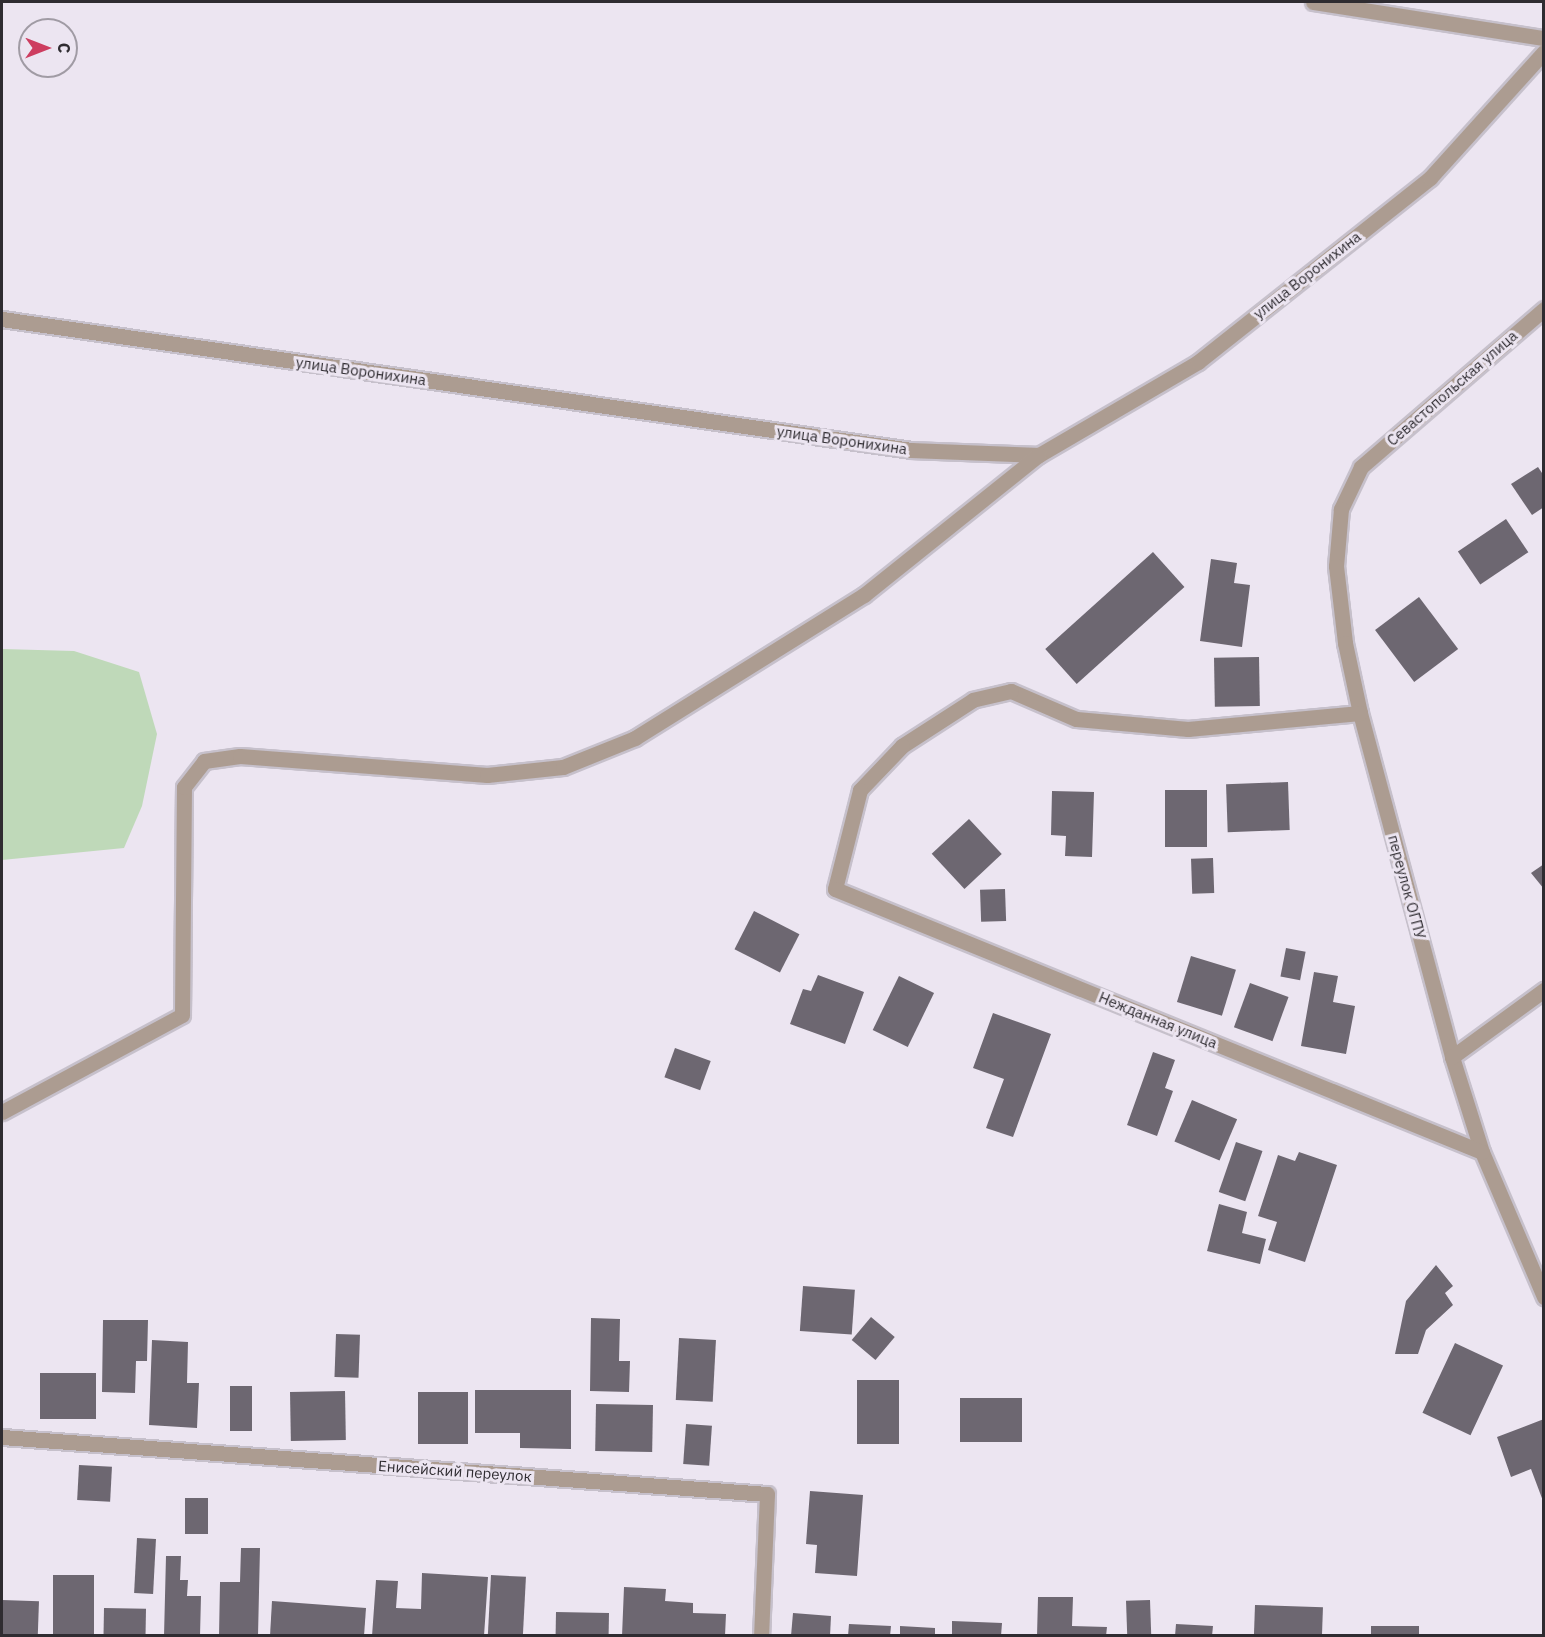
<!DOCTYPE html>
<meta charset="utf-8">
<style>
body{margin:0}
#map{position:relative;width:1545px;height:1637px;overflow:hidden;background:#ece5f1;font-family:"IBM Plex Sans",sans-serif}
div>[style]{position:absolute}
.green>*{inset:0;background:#bfd9b9}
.building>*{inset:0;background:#6d6771;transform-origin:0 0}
.roads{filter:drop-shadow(2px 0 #c6c0cb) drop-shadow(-2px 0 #c6c0cb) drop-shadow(0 2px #c6c0cb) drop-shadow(0 -2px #c6c0cb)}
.minor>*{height:15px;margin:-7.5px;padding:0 7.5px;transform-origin:7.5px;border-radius:7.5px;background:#ac9c91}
span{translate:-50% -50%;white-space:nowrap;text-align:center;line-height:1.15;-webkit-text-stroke:6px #ece5f1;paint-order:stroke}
.street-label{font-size:15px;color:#2f2c31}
.frame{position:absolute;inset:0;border:3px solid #2f2c31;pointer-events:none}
.north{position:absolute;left:18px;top:18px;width:60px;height:60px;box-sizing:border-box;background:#ece5f1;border:2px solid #a09ba4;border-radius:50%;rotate:90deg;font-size:16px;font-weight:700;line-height:24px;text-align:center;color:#2f2c31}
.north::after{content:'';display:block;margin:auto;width:21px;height:27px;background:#cd3d60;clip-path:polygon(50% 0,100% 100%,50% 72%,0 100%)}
</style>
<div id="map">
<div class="green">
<i style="clip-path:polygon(2px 649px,74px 651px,139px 672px,157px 734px,142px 806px,124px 848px,2px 860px)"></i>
</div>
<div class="building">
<i style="clip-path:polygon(1538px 467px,1544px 476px,1544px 507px,1532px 515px,1511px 484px)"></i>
<i style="left:1506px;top:519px;width:40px;height:58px;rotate:56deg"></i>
<i style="left:1153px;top:552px;width:47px;height:145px;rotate:48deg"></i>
<i style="clip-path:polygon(1211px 559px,1237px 563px,1234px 583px,1250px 585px,1242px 647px,1200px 641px)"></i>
<i style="left:1419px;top:597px;width:65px;height:55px;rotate:53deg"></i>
<i style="left:1259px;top:657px;width:49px;height:45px;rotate:89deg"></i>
<i style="left:1288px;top:782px;width:48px;height:62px;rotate:88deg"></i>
<i style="left:1165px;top:790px;width:42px;height:57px"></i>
<i style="clip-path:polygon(1052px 791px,1094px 792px,1092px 857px,1065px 856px,1066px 836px,1051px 835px)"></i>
<i style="left:969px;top:819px;width:48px;height:51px;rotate:47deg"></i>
<i style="left:1213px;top:858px;width:35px;height:22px;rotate:88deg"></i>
<i style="clip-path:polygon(1544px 864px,1544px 889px,1531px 873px)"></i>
<i style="left:1005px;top:889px;width:32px;height:25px;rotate:88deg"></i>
<i style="left:754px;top:911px;width:51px;height:43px;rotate:27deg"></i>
<i style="left:1286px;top:948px;width:20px;height:29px;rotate:11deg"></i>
<i style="left:1191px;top:956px;width:47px;height:48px;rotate:17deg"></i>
<i style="clip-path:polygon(1314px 972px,1338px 976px,1333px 1002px,1355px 1006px,1346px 1054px,1301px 1046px)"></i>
<i style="clip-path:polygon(818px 975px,864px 992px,845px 1044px,790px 1024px,803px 989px,811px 991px)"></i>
<i style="left:899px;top:976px;width:39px;height:60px;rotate:26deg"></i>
<i style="left:1250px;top:983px;width:41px;height:47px;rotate:20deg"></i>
<i style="clip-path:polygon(993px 1013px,1051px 1034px,1013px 1137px,986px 1128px,1004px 1079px,973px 1068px)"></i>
<i style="left:675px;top:1048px;width:38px;height:31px;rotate:20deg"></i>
<i style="clip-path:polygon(1153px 1052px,1175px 1060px,1165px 1088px,1173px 1091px,1157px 1136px,1127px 1125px)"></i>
<i style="left:1192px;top:1100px;width:49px;height:45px;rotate:23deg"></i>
<i style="left:1236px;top:1142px;width:28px;height:53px;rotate:19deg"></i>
<i style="clip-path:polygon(1299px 1152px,1337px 1165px,1305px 1262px,1268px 1250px,1277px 1222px,1258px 1216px,1278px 1155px,1295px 1161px)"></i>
<i style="clip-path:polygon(1219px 1204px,1247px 1212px,1242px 1233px,1266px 1239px,1260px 1264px,1207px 1251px)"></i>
<i style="clip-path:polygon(1436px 1265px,1453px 1286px,1445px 1293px,1453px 1305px,1426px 1330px,1418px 1354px,1395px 1354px,1406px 1301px)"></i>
<i style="left:803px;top:1286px;width:52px;height:45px;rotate:4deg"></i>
<i style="left:871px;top:1317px;width:31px;height:30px;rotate:40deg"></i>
<i style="clip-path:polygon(591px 1318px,620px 1319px,619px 1361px,630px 1361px,629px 1392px,590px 1391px)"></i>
<i style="clip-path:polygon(103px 1320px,148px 1320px,147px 1361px,136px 1361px,135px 1393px,102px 1392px)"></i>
<i style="left:336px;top:1334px;width:24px;height:43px;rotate:2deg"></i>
<i style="left:679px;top:1338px;width:37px;height:62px;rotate:3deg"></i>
<i style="clip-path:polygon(152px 1340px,188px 1342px,187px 1383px,199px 1383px,197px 1428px,149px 1425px)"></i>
<i style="left:1455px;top:1343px;width:53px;height:77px;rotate:25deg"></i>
<i style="left:40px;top:1373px;width:56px;height:46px"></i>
<i style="left:857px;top:1380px;width:42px;height:64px"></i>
<i style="left:230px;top:1386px;width:22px;height:45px"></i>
<i style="clip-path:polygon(475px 1390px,571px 1390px,571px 1449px,520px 1448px,520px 1433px,475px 1433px)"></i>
<i style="left:345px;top:1391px;width:49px;height:55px;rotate:89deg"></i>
<i style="left:418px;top:1392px;width:50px;height:52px"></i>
<i style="left:960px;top:1398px;width:62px;height:44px"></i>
<i style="left:596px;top:1404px;width:57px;height:47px;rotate:1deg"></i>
<i style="clip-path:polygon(1544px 1419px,1544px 1501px,1543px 1501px,1531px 1469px,1511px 1477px,1497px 1437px)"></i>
<i style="left:686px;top:1424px;width:26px;height:40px;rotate:4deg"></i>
<i style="left:79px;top:1465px;width:33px;height:35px;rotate:3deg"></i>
<i style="clip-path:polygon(810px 1491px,863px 1495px,857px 1576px,815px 1573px,817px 1545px,806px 1544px)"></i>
<i style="left:185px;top:1498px;width:23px;height:36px"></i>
<i style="left:137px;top:1538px;width:19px;height:55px;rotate:3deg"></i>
<i style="clip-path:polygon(241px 1548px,260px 1548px,258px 1636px,219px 1636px,220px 1582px,240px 1582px)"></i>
<i style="clip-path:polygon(166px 1556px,181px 1556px,180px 1580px,188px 1580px,187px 1596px,201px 1596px,200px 1636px,164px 1636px)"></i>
<i style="clip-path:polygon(422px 1573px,488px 1577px,484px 1636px,372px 1636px,376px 1580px,398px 1581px,396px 1608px,421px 1609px)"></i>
<i style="left:53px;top:1575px;width:41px;height:61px"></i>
<i style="left:491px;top:1575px;width:35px;height:61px;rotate:3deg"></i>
<i style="clip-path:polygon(624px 1587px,666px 1589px,665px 1601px,693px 1603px,693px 1613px,726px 1614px,725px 1636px,622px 1636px)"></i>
<i style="clip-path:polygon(1038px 1597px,1073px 1597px,1072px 1626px,1107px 1627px,1106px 1636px,1037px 1636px)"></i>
<i style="left:2px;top:1600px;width:37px;height:36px;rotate:2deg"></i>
<i style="left:1150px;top:1600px;width:36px;height:24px;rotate:88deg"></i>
<i style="clip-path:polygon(272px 1601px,366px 1608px,364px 1636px,270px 1636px)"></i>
<i style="left:1255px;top:1605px;width:68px;height:31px;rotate:2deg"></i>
<i style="left:104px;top:1608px;width:42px;height:28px;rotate:1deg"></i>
<i style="left:556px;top:1612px;width:53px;height:24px;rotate:1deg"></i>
<i style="clip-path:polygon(793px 1613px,831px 1616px,830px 1636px,791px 1636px)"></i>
<i style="clip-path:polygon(952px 1621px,1002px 1623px,1001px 1636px,952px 1636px)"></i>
<i style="clip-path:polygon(849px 1624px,891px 1626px,890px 1636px,848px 1636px)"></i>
<i style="clip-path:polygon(1176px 1624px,1213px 1626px,1212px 1636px,1175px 1636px)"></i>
<i style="clip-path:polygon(900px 1626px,935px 1628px,935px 1636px,900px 1636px)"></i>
<i style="left:1371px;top:1626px;width:48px;height:10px"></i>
</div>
<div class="roads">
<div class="minor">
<i style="left:1313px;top:2px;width:234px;rotate:8.9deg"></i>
<i style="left:1544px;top:309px;width:242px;rotate:139.2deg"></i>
<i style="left:1361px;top:467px;width:47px;rotate:115.5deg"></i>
<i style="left:1341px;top:509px;width:57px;rotate:95deg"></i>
<i style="left:1336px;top:566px;width:78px;rotate:83.3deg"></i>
<i style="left:1345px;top:643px;width:72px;rotate:77.9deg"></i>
<i style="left:1360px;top:713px;width:356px;rotate:75deg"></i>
<i style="left:1452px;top:1057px;width:100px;rotate:72.5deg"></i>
<i style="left:1482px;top:1152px;width:158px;rotate:66.8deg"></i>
<i style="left:2px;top:319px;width:918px;rotate:8.2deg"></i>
<i style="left:911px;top:450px;width:128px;rotate:2.2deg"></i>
<i style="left:1039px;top:455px;width:184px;rotate:-30.3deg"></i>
<i style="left:1198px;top:362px;width:296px;rotate:-38.4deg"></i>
<i style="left:1430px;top:178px;width:170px;rotate:-47.9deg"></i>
<i style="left:1360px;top:713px;width:173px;rotate:174.7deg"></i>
<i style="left:1188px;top:729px;width:112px;rotate:-174.9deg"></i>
<i style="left:1076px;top:719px;width:71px;rotate:-156.7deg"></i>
<i style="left:1011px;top:691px;width:39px;rotate:167deg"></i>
<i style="left:973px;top:700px;width:85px;rotate:147.1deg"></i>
<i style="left:902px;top:746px;width:61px;rotate:133.7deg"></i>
<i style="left:860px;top:790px;width:102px;rotate:104.2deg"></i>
<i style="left:835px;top:889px;width:698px;rotate:22.12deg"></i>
<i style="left:1452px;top:1057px;width:114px;rotate:-36.1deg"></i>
<i style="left:2px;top:1112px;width:204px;rotate:-28.3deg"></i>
<i style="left:182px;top:1015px;width:228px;rotate:-89.5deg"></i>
<i style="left:184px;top:787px;width:33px;rotate:-52deg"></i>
<i style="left:204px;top:761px;width:36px;rotate:-8deg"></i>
<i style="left:240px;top:756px;width:248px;rotate:4.4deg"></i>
<i style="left:487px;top:775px;width:76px;rotate:-6deg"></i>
<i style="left:563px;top:767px;width:78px;rotate:-21.9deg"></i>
<i style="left:635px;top:738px;width:270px;rotate:-32deg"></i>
<i style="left:864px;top:595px;width:224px;rotate:-38.7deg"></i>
<i style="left:2px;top:1437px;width:767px;rotate:4.26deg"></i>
<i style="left:767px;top:1494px;width:142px;rotate:92.4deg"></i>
</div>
</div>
<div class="street-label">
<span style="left:1307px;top:275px;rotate:-38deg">улица Воронихина</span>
<span style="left:361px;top:371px;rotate:8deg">улица Воронихина</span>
<span style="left:1452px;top:388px;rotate:-41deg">Севастопольская улица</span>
<span style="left:842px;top:440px;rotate:8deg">улица Воронихина</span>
<span style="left:1407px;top:887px;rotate:75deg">переулок ОГПУ</span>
<span style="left:1158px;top:1020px;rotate:22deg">Нежданная улица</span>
<span style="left:455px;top:1471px;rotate:4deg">Енисейский переулок</span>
</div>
<div class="frame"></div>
<div class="north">С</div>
</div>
